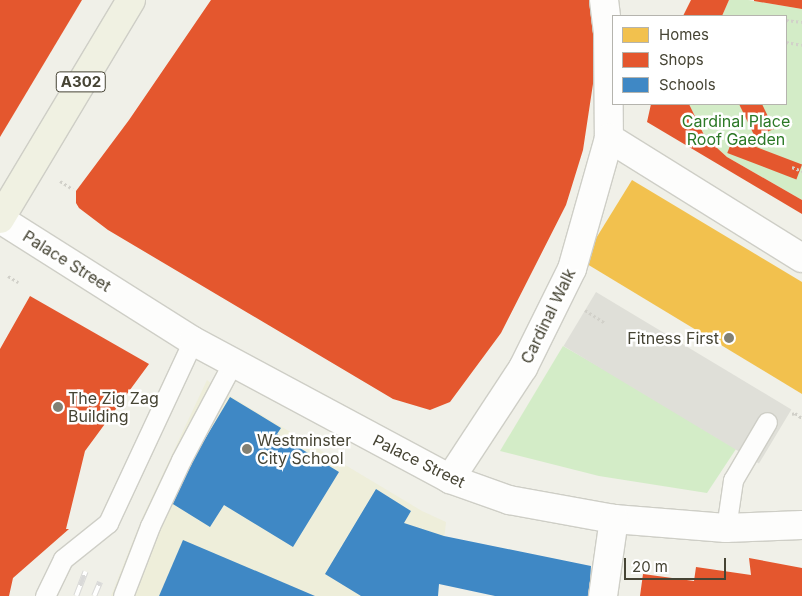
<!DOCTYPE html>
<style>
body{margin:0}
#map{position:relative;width:802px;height:596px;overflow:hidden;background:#f0f0e8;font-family:Inter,sans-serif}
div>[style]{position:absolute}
.education>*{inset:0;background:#eeeeda}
.green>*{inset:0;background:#d3ecc7}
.parking>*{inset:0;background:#dfdfd8;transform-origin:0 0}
.homes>*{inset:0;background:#f2c14e}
.shops>*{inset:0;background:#e4572e;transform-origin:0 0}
.schools>*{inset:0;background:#3f88c5}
.path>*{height:3px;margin-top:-1.5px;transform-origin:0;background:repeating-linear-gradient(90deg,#d1d0c9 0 2.5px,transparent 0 5px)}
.roads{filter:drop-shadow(1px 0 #cecec6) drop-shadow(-1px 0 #cecec6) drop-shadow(0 1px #cecec6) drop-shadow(0 -1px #cecec6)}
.service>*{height:19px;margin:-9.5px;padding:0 9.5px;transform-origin:9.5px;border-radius:9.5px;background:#fdfdfc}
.pedestrian>*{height:28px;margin:-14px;padding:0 14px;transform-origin:14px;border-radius:14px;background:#fdfdfc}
.minor>*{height:28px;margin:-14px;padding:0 14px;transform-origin:14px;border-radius:14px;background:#fdfdfc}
.primary>*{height:28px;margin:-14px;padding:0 14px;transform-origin:14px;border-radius:14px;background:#f0f1e2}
.rail>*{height:5.5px;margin-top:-2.75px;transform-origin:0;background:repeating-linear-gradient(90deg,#fff 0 11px,#d9d9d8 0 22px);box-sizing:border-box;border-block:1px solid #d9d9d8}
.dots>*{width:14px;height:14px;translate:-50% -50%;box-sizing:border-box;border:2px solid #fff;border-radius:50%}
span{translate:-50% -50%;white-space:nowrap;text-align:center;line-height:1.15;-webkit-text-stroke:5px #fff;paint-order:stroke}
.shield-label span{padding:1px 4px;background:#fff;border:1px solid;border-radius:4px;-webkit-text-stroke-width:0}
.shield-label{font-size:15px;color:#464434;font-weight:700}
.park-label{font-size:16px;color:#2c7926}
.street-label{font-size:16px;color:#464434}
.poi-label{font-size:16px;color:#464434}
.right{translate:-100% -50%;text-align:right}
.left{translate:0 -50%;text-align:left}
.legend{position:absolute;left:612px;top:15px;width:175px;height:90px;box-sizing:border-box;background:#fff;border:1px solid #b5b4ae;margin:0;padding:6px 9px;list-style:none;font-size:15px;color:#464434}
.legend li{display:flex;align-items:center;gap:10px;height:25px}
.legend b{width:25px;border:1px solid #b5b4ae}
.scale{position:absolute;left:624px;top:558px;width:102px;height:22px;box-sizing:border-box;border:2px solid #464434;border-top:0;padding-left:6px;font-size:15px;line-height:18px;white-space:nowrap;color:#464434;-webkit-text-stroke:4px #fff;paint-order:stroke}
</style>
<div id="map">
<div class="education">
<i style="clip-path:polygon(207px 380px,217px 388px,422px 511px,446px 522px,438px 596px,111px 596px,142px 518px)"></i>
</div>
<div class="green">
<i style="clip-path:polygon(729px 0,748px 0,802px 9px,802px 200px,727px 157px,705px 137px,689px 104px,786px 104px,786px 16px,722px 16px)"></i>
<i style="clip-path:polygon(563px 346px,738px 446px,707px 493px,599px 476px,500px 451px)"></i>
</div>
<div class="parking">
<i style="left:596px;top:292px;width:228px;height:63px;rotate:31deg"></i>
</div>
<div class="homes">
<i style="clip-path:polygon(632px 180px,802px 282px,802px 394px,582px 261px)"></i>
</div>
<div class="shops">
<i style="clip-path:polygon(0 0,82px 0,0 137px)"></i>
<i style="clip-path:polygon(211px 0,593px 0,601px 31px,583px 150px,566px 205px,501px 333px,450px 402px,430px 410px,393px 399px,108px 230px,79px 208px,76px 203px,76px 191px,129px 120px)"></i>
<i style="clip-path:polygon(691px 0,729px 0,722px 16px,683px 16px)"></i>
<i style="clip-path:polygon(754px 0,802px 0,802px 9px,754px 1px)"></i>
<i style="clip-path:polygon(651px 104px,689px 104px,705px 137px,727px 157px,802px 200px,802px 214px,647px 122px)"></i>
<i style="clip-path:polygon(739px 104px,762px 104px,774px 129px,755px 137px)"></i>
<i style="left:733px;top:138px;width:74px;height:16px;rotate:21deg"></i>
<i style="clip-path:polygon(30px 296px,149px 364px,85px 451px,66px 529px,69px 529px,13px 578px,9px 596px,0 596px,0 349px)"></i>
<i style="clip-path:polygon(749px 558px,802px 568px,802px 596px,640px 596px,643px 574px,694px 581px,696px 567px,751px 575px)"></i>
</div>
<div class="schools">
<i style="clip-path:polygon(230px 397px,281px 428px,277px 434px,339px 472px,293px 547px,224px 505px,210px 527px,168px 501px)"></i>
<i style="clip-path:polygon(376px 489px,411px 511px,404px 523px,444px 536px,591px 566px,589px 596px,495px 596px,439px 584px,438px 596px,361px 596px,325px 574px)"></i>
<i style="clip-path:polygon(183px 540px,315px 596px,159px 596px)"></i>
</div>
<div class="path">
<i style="left:786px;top:20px;width:16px;rotate:7deg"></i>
<i style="left:786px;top:42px;width:16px;rotate:11deg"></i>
<i style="left:792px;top:167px;width:11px;rotate:22deg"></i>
<i style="left:60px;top:181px;width:15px;rotate:32deg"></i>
<i style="left:8px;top:276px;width:12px;rotate:31deg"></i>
<i style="left:585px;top:310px;width:24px;rotate:33deg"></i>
<i style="left:792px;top:414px;width:3px;rotate:-18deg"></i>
<i style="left:795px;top:413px;width:9px;rotate:36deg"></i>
</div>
<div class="roads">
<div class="service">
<i style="left:726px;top:528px;width:49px;rotate:-81.7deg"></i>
<i style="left:733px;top:480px;width:67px;rotate:-59.6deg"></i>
<i style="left:45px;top:596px;width:41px;rotate:-64.1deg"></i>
<i style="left:63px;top:559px;width:58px;rotate:-38.7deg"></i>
<i style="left:108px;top:523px;width:201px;rotate:-65deg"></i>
<i style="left:123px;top:596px;width:75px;rotate:-68.9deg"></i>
<i style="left:150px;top:526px;width:73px;rotate:-64.8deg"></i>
<i style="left:181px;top:460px;width:111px;rotate:-62deg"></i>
</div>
<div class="pedestrian">
<i style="left:604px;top:0;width:31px;rotate:83deg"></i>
<i style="left:608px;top:31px;width:107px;rotate:89.5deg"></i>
<i style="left:609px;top:138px;width:227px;rotate:31.9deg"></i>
<i style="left:450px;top:479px;width:133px;rotate:-56.7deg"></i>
<i style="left:523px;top:368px;width:110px;rotate:-63.7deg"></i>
<i style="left:572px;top:269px;width:136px;rotate:-74.2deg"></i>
</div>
<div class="minor">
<i style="left:0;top:219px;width:228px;rotate:32.3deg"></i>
<i style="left:193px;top:341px;width:292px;rotate:28.2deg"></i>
<i style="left:450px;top:479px;width:63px;rotate:19.6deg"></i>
<i style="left:509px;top:500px;width:107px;rotate:10.3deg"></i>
<i style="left:614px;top:519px;width:112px;rotate:4.6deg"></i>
<i style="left:726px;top:528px;width:76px;rotate:-2.3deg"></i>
<i style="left:603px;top:596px;width:78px;rotate:-81.9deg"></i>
</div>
<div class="primary">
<i style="left:0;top:219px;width:255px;rotate:-59.1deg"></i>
</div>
</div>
<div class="rail">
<i style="left:76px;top:596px;width:26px;rotate:-69deg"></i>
<i style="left:94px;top:596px;width:15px;rotate:-67deg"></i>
</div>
<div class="dots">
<i style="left:729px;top:338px;background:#828073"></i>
<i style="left:58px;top:407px;background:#828073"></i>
<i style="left:247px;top:449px;background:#828073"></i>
</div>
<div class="shield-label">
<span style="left:81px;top:82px">A302</span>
</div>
<div class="park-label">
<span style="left:736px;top:130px">Cardinal Place<br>Roof Gaeden</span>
</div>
<div class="street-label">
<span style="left:67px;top:261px;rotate:32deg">Palace Street</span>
<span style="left:548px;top:316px;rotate:-64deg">Cardinal Walk</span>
<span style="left:419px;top:461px;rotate:26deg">Palace Street</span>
</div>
<div class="poi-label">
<span class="right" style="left:719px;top:338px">Fitness First</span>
<span class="left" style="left:68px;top:407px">The Zig Zag<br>Building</span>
<span class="left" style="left:257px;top:449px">Westminster<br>City School</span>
</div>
<ul class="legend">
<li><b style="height:14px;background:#f2c14e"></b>Homes</li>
<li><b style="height:14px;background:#e4572e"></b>Shops</li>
<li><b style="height:14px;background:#3f88c5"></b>Schools</li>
</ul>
<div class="scale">20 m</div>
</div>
